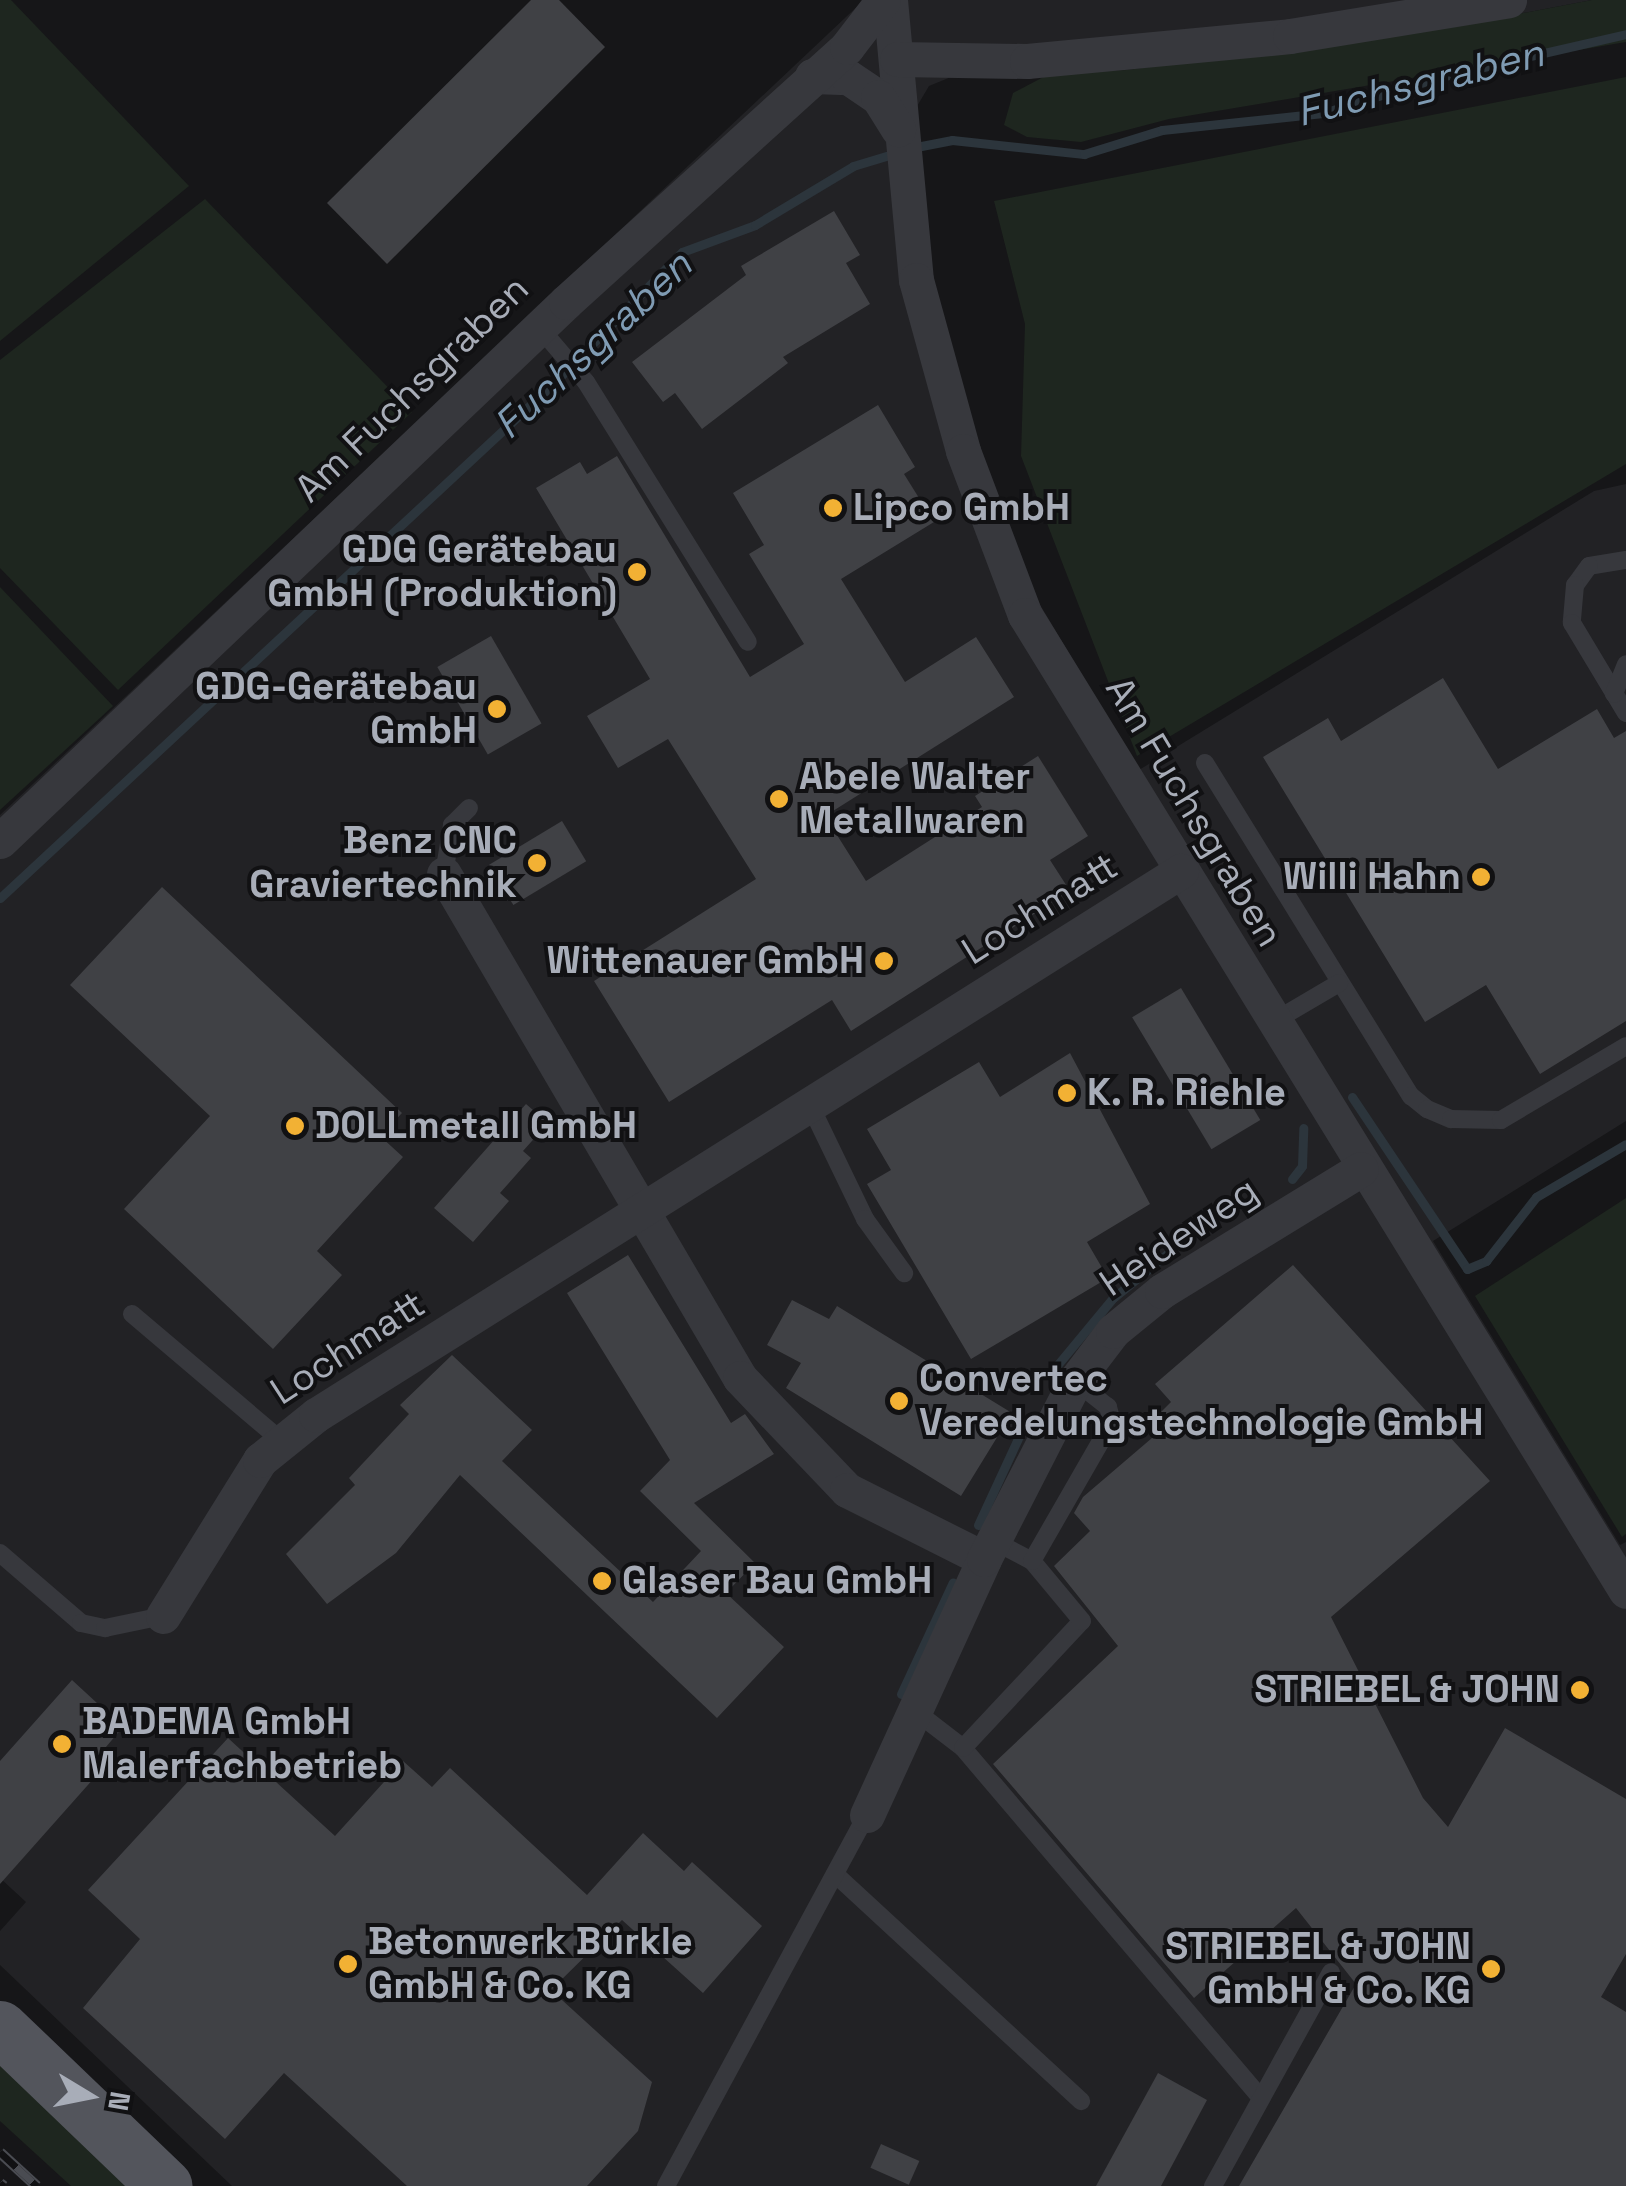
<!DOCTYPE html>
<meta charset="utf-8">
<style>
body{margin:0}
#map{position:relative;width:1626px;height:2186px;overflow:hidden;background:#161618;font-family:"Space Grotesk",sans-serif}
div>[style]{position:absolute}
.built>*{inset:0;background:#222225}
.green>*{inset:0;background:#1e261f}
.stream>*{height:9px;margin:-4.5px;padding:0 4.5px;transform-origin:4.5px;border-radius:4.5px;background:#2c353c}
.building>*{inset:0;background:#404145;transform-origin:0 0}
.service>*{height:18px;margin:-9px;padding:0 9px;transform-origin:9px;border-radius:9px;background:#37383d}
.minor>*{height:35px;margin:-17.5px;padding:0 17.5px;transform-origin:17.5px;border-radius:17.5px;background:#37383d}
.primary>*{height:55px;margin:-27.5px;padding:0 27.5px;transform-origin:27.5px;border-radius:27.5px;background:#53555c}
.rail>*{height:11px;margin-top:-5.5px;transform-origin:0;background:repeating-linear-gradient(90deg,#111113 0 22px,#4a4c52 0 44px);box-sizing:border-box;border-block:2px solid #4a4c52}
.dots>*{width:28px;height:28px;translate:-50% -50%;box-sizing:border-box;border:5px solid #111113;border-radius:50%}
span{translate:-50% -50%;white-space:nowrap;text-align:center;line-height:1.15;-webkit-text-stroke:8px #111113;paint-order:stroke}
.street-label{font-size:38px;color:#a8adb8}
.poi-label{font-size:38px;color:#a8adb8;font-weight:700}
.left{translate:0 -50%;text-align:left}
.right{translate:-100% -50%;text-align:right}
.water-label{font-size:40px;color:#7f9bb3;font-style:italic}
.north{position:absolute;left:40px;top:2046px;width:100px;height:100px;-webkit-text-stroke:8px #111113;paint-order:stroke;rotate:100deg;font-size:28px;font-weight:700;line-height:40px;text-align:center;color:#a8adb8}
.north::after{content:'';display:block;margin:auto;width:35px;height:45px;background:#a8adb8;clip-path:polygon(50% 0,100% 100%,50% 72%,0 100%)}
</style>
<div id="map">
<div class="built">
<i style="clip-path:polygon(864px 0,1592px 0,1466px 24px,1127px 70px,951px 77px,929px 86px,913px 113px,929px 273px,976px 454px,1039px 603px,1139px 770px,1594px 491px,1626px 484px,1626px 1121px,1433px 1241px,1620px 1545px,1626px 1542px,1626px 2186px,232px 2186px,0 1965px,0 1931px,26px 1902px,0 1878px,0 815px)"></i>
</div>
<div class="green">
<i style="clip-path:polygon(0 0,11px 0,189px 186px,0 341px)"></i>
<i style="clip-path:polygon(1592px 0,1626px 0,1626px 42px,1169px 119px,1081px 142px,1027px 137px,1004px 125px,1013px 93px,1051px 73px,1127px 70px,1466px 24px)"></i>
<i style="clip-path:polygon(1626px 77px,1626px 464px,1137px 756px,1021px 456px,1025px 324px,994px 201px)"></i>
<i style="clip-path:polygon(205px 199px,412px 412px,118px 690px,0 568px,0 360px)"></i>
<i style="clip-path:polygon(0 587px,113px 706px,0 810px)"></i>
<i style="clip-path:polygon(1626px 1198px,1626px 1534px,1622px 1537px,1475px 1296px)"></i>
<i style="clip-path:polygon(0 2057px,135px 2186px,71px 2186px,0 2121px)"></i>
</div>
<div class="stream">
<i style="left:911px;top:148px;width:42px;rotate:-11deg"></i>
<i style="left:952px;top:140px;width:133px;rotate:6.1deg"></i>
<i style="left:1084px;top:154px;width:82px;rotate:-17.1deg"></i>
<i style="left:1162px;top:130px;width:162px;rotate:-6deg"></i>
<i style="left:1323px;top:113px;width:122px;rotate:-17.1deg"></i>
<i style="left:1440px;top:77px;width:191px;rotate:-13deg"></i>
<i style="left:0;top:898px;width:761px;rotate:-42.92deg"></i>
<i style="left:557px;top:380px;width:179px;rotate:-45.7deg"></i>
<i style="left:682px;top:252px;width:78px;rotate:-20.3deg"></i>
<i style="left:755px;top:225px;width:114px;rotate:-31deg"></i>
<i style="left:853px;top:166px;width:45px;rotate:-16.8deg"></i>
<i style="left:1352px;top:1097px;width:207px;rotate:56.2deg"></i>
<i style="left:1467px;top:1269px;width:21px;rotate:-23deg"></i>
<i style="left:1486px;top:1261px;width:81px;rotate:-52deg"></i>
<i style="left:1536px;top:1197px;width:104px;rotate:-30.5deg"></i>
<i style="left:1292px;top:1179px;width:16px;rotate:-52deg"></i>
<i style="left:1302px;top:1166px;width:38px;rotate:-88deg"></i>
<i style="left:1054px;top:1369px;width:92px;rotate:-50.3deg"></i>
<i style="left:1113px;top:1298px;width:90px;rotate:-39.2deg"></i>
<i style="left:978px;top:1525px;width:115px;rotate:-65.2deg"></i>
<i style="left:901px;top:1694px;width:123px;rotate:-65.1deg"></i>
</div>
<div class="building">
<i style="clip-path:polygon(531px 0,559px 0,605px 47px,387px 264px,327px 203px)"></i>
<i style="clip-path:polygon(834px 211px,860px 255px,846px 263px,870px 304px,783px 357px,788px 363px,702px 429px,675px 393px,663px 402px,632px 362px,746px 275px,741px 266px)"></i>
<i style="clip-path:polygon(878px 405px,915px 467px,904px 474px,934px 522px,841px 579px,905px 682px,976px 637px,1014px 697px,825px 816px,866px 881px,982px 807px,975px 796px,1038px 756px,1088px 836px,1050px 860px,1070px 891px,851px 1031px,832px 1000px,669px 1102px,594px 981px,756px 879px,668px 739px,618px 768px,587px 716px,650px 679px,536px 488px,580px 462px,587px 474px,617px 456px,750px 677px,804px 644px,749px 554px,764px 545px,733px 493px)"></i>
<i style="left:491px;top:636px;width:101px;height:62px;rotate:60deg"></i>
<i style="clip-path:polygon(1443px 678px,1498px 769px,1597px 709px,1614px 738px,1626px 731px,1626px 1021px,1540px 1074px,1486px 985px,1425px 1022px,1263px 757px,1328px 718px,1341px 741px)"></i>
<i style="left:562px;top:821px;width:47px;height:85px;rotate:59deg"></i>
<i style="clip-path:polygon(162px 887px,402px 1113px,380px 1136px,403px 1157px,317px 1251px,342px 1275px,273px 1349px,124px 1209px,210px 1116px,70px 985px)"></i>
<i style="left:1181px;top:988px;width:154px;height:57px;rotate:59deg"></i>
<i style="clip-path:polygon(1070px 1053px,1150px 1204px,1087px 1242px,1108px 1278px,971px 1359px,867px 1184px,891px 1170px,867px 1129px,979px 1062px,1000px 1097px)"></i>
<i style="clip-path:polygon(526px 1104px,548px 1123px,523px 1151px,531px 1158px,500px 1193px,509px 1201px,473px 1242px,434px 1208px)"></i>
<i style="clip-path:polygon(628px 1255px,731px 1423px,745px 1414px,774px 1454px,694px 1503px,755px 1563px,726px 1593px,784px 1647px,717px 1718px,460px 1475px,396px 1553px,327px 1604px,286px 1554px,355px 1485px,349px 1478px,409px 1414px,400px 1405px,452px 1355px,532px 1430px,502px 1461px,653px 1602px,701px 1551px,640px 1491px,670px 1460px,567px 1293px)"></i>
<i style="clip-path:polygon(1293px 1265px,1490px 1481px,1331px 1617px,1423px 1798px,1448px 1827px,1505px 1728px,1626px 1799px,1626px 1954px,1601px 1997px,1626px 2012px,1626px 2186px,1239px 2186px,1356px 1984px,1296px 1908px,1194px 1998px,993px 1764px,1118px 1646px,1054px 1566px,1090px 1531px,1074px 1513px,1083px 1497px,1159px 1432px,1150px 1423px,1171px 1402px,1155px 1384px)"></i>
<i style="clip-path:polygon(792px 1300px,829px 1319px,837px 1306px,1012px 1413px,961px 1496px,786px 1388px,801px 1363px,767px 1345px)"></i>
<i style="clip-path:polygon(72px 1680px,123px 1727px,94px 1761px,103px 1768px,0 1884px,0 1761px)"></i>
<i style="clip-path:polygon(228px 1738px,335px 1836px,403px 1761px,432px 1787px,450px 1768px,587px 1895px,643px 1833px,684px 1871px,692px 1862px,762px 1926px,703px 1993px,622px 1920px,551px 1990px,652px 2082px,638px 2131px,587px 2186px,407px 2186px,284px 2073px,225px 2139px,83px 2008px,140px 1939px,88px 1890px)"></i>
<i style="clip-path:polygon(1158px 2073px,1207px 2100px,1161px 2186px,1096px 2186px)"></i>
<i style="left:881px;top:2144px;width:42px;height:26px;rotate:24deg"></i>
</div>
<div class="service">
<i style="left:539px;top:327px;width:72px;rotate:49.5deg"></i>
<i style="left:586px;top:382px;width:306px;rotate:58.1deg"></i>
<i style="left:1626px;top:560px;width:37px;rotate:171deg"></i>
<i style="left:1589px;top:566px;width:24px;rotate:126deg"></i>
<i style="left:1575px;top:585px;width:38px;rotate:95deg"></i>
<i style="left:1572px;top:623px;width:105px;rotate:59deg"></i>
<i style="left:1614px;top:694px;width:32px;rotate:-68deg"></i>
<i style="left:1205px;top:763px;width:392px;rotate:58.3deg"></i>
<i style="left:1411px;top:1096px;width:21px;rotate:39deg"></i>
<i style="left:1427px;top:1109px;width:26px;rotate:23deg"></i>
<i style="left:1451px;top:1119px;width:50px;rotate:1.1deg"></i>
<i style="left:1501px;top:1120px;width:145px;rotate:-30.6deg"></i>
<i style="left:444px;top:874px;width:50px;rotate:-80.7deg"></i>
<i style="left:452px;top:825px;width:24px;rotate:-45deg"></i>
<i style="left:1271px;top:1023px;width:79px;rotate:-30.5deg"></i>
<i style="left:810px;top:1105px;width:127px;rotate:64.2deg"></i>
<i style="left:865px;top:1219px;width:67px;rotate:54.2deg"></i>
<i style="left:132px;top:1314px;width:198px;rotate:40.3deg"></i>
<i style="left:994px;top:1541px;width:43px;rotate:27.8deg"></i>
<i style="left:0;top:1553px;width:107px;rotate:40.8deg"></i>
<i style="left:81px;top:1623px;width:25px;rotate:12deg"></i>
<i style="left:105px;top:1628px;width:59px;rotate:-11.7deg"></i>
<i style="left:915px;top:1711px;width:61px;rotate:37.6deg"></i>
<i style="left:963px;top:1748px;width:458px;rotate:49.6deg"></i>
<i style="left:963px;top:1748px;width:174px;rotate:-46.9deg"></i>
<i style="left:1082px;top:1621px;width:78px;rotate:-129.8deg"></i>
<i style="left:1032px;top:1561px;width:160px;rotate:-60.1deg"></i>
<i style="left:1112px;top:1422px;width:16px;rotate:-105deg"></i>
<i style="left:1108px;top:1407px;width:42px;rotate:-141.8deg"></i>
<i style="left:835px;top:1874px;width:335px;rotate:42.7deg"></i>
<i style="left:666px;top:2186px;width:422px;rotate:-61.6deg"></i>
<i style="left:1213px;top:2186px;width:244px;rotate:-61.1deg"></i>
</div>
<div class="minor">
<i style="left:890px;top:0;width:281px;rotate:84.7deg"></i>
<i style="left:916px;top:280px;width:177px;rotate:74.6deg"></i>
<i style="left:963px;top:451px;width:175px;rotate:69.3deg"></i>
<i style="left:1025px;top:615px;width:1146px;rotate:58.38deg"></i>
<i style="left:897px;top:59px;width:130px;rotate:0.9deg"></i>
<i style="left:1027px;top:61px;width:264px;rotate:-5.4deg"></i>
<i style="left:1290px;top:36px;width:222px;rotate:-9.3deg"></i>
<i style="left:812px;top:76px;width:36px;rotate:2deg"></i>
<i style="left:848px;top:77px;width:36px;rotate:34deg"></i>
<i style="left:878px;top:97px;width:38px;rotate:58deg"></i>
<i style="left:0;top:841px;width:782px;rotate:-43.6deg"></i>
<i style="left:566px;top:302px;width:379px;rotate:-42.2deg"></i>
<i style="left:847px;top:47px;width:59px;rotate:-52.5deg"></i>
<i style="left:444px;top:874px;width:584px;rotate:59.57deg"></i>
<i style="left:740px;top:1378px;width:155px;rotate:46.3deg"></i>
<i style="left:847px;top:1490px;width:153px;rotate:26.7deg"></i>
<i style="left:163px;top:1616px;width:184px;rotate:-58.1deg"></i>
<i style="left:260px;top:1460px;width:72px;rotate:-38.8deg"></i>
<i style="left:316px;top:1415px;width:1022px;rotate:-32.17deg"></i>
<i style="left:867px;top:1815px;width:281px;rotate:-65.4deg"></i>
<i style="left:984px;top:1559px;width:200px;rotate:-62.9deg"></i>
<i style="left:1075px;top:1381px;width:63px;rotate:-52.8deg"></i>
<i style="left:1113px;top:1331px;width:63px;rotate:-39.2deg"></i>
<i style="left:1162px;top:1291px;width:233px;rotate:-31.5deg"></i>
</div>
<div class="primary">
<i style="left:0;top:2028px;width:228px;rotate:43.8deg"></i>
</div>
<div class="rail">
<i style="left:0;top:2152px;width:50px;rotate:42.6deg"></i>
<i style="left:0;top:2183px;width:5px;rotate:37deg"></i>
</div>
<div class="dots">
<i style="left:833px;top:508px;background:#f2b134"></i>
<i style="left:637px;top:572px;background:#f2b134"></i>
<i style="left:497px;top:709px;background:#f2b134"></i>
<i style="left:779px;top:799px;background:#f2b134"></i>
<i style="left:537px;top:863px;background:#f2b134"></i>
<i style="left:1481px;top:877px;background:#f2b134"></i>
<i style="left:884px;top:961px;background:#f2b134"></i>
<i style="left:1067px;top:1093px;background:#f2b134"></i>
<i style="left:295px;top:1126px;background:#f2b134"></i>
<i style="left:899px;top:1401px;background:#f2b134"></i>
<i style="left:602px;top:1581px;background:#f2b134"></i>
<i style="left:1580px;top:1690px;background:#f2b134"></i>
<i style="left:62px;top:1744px;background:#f2b134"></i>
<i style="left:348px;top:1964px;background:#f2b134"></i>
<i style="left:1491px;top:1969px;background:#f2b134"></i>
</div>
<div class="street-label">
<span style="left:412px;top:389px;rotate:-44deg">Am Fuchsgraben</span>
<span style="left:1194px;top:812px;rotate:59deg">Am Fuchsgraben</span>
<span style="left:1040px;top:909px;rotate:-32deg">Lochmatt</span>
<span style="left:1179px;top:1237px;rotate:-34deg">Heideweg</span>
<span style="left:348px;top:1348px;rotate:-33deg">Lochmatt</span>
</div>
<div class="poi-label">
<span class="left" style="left:853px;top:508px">Lipco GmbH</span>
<span class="right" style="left:617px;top:572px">GDG Gerätebau<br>GmbH (Produktion)</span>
<span class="right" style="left:477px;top:709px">GDG-Gerätebau<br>GmbH</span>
<span class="left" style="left:799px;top:799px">Abele Walter<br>Metallwaren</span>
<span class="right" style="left:517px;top:863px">Benz CNC<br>Graviertechnik</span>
<span class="right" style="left:1461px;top:877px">Willi Hahn</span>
<span class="right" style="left:864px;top:961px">Wittenauer GmbH</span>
<span class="left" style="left:1087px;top:1093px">K. R. Riehle</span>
<span class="left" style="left:315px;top:1126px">DOLLmetall GmbH</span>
<span class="left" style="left:919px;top:1401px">Convertec<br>Veredelungstechnologie GmbH</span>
<span class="left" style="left:622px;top:1581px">Glaser Bau GmbH</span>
<span class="right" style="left:1560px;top:1690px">STRIEBEL &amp; JOHN</span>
<span class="left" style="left:82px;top:1744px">BADEMA GmbH<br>Malerfachbetrieb</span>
<span class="left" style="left:368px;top:1964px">Betonwerk Bürkle<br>GmbH &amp; Co. KG</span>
<span class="right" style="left:1471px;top:1969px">STRIEBEL &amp; JOHN<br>GmbH &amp; Co. KG</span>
</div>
<div class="water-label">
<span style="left:1420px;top:83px;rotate:-14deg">Fuchsgraben</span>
<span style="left:593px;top:345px;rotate:-43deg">Fuchsgraben</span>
</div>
<div class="north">N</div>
</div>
